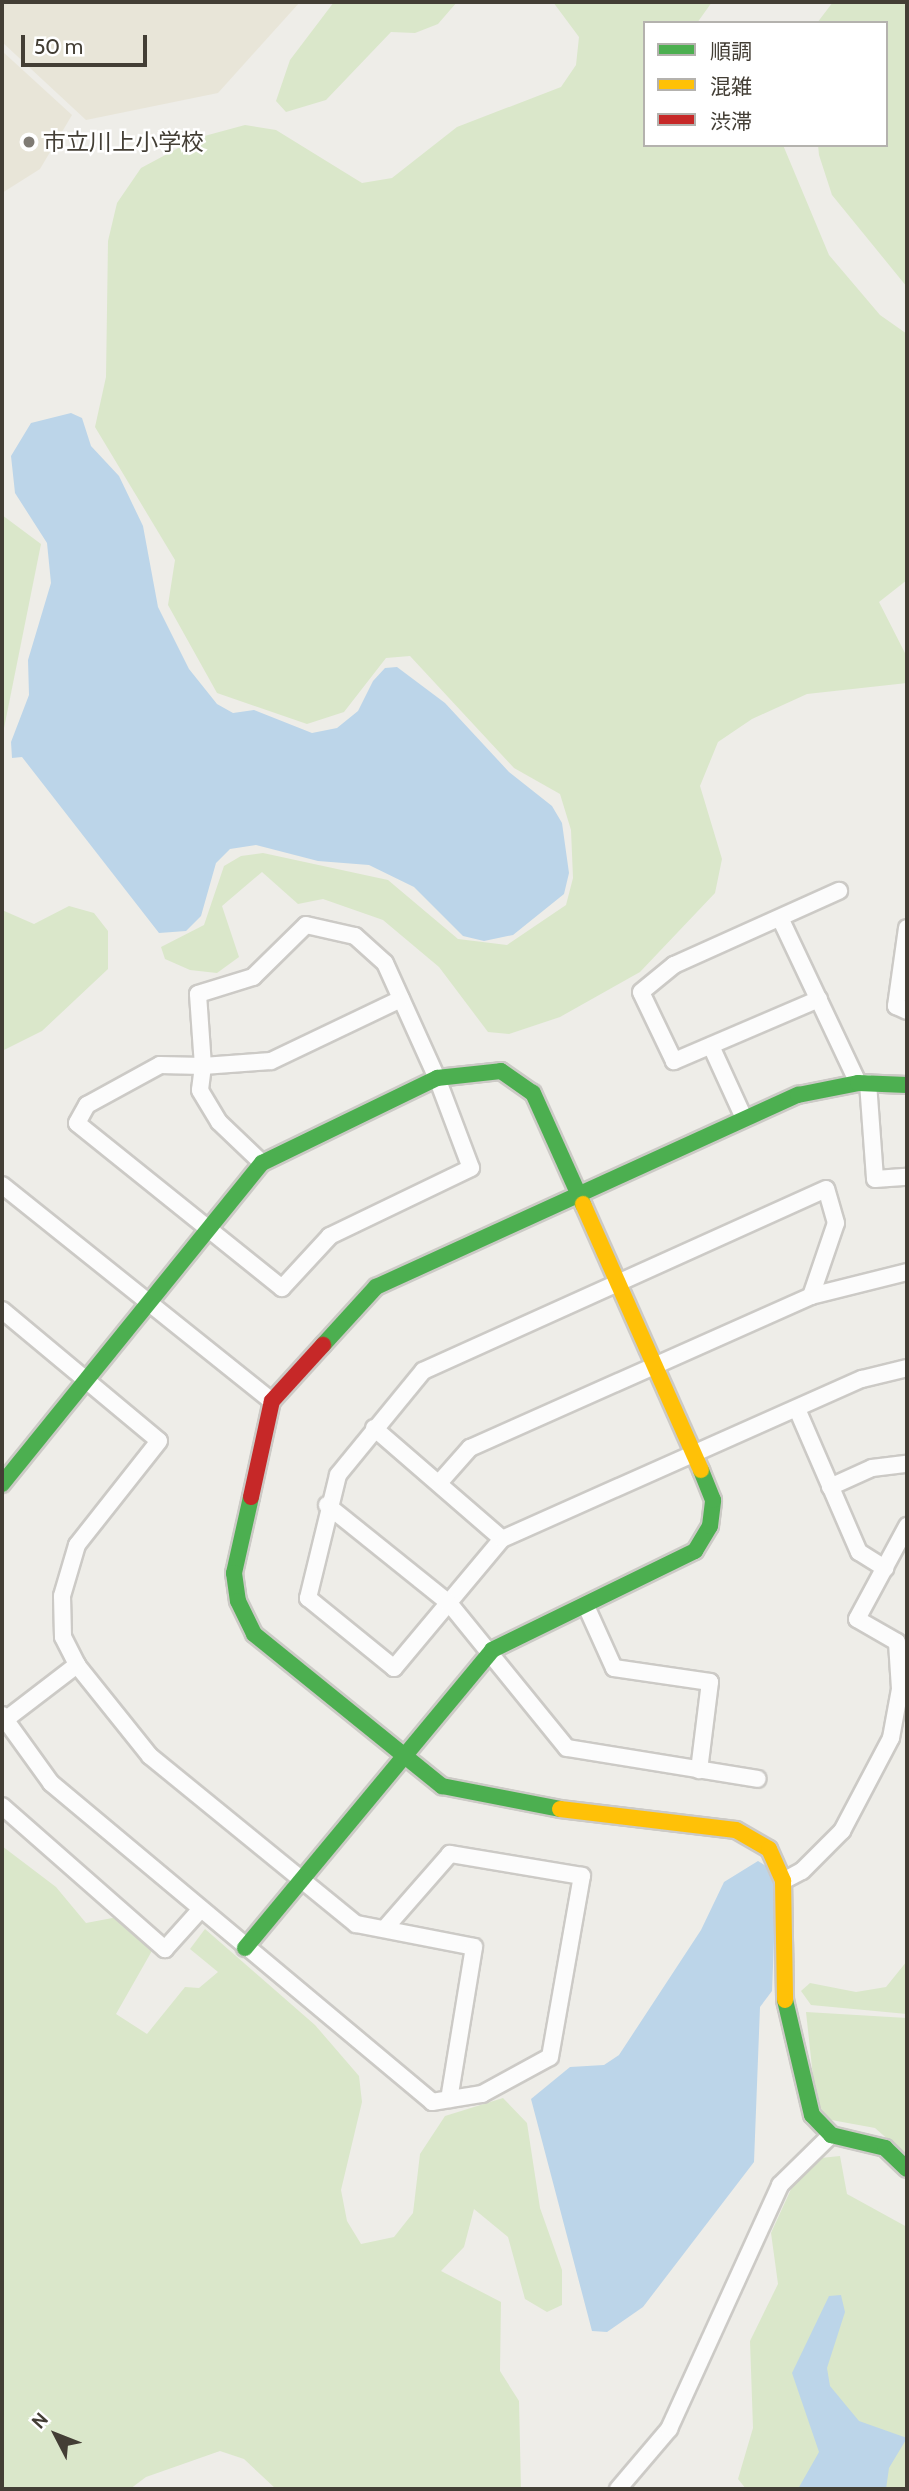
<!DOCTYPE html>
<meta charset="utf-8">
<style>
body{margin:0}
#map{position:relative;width:909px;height:2491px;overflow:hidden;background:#eeede8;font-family:Cabin,"Noto Sans JP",sans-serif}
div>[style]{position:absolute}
.education>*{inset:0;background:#e8e5d8}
.green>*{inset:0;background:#dae7ca}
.water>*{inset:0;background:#bcd5e9}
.roads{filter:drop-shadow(2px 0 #cccac6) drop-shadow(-2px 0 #cccac6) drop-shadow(0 2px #cccac6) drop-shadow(0 -2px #cccac6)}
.street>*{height:16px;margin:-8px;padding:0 8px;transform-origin:8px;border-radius:8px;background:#fcfcfc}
.fast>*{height:16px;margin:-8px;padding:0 8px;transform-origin:8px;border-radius:8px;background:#4caf50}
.slow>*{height:16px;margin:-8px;padding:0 8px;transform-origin:8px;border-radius:8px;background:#ffc107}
.jam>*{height:16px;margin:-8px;padding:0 8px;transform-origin:8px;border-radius:8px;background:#c62828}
.dots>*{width:19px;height:19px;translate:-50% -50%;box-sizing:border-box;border:4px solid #fff;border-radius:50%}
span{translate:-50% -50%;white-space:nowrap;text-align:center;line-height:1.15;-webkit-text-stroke:5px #fff;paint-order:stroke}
.poi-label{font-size:23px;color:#433e35}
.left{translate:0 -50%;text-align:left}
.frame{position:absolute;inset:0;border:4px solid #433e35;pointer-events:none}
.legend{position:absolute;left:643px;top:21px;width:245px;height:126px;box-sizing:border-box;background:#fff;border:2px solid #b4b2ae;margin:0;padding:9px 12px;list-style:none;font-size:21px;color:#433e35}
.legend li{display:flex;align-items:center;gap:14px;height:35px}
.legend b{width:35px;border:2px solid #b4b2ae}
.north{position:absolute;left:21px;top:2400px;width:70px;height:70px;-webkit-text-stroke:5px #fff;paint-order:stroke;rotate:312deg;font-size:19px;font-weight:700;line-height:28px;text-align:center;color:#433e35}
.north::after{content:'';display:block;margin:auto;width:24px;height:32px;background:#433e35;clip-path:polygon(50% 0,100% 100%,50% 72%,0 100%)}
.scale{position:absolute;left:21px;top:35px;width:126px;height:32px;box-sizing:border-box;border:4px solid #433e35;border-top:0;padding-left:9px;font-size:21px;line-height:24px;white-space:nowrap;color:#433e35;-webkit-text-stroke:5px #fff;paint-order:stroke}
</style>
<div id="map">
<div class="education">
<i style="clip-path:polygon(2px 2px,300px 2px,218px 93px,86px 120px,2px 42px)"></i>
<i style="clip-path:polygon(2px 51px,72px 115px,40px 169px,2px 193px)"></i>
</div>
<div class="green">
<i style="clip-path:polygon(334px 2px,457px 2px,438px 24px,415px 33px,391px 32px,326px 100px,286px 112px,276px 101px,290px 60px)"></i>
<i style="clip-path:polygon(553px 2px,712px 2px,697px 23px,645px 23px,645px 145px,783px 145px,829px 255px,880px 315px,907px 334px,907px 580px,879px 602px,907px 657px,907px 683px,807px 694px,752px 719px,718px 742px,700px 786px,722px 859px,715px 893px,640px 972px,560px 1017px,509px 1034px,488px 1032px,439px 967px,383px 920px,323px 899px,298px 904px,262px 872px,222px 906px,239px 957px,217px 973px,190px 970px,165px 959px,161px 947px,204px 925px,224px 866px,241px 856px,263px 853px,388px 880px,458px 939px,507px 945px,566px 905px,573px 878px,571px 830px,560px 794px,514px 768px,410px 656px,386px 658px,344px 712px,307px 724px,217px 693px,168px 605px,175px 560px,95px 427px,106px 377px,108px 241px,117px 203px,141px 168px,197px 138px,245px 125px,276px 130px,362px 183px,392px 178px,457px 127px,561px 87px,576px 65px,579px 37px)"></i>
<i style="clip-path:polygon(833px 2px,907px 2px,907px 287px,832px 195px,819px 155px,818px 145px,886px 145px,886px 23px,817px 23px)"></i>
<i style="clip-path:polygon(2px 515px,41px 544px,2px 738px)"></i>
<i style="clip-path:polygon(69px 906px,94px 913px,108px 931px,108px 969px,42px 1031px,2px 1051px,2px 910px,34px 924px)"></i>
<i style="clip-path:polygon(2px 1846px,56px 1887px,86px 1923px,123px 1916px,153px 1949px,116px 2014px,147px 2034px,185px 1987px,199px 1988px,218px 1972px,190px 1949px,205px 1929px,315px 2025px,359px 2076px,362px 2102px,341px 2190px,347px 2221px,361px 2244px,394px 2237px,413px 2213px,420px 2154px,445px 2116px,503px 2098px,527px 2123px,540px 2208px,562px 2270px,562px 2305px,547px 2312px,525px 2299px,508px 2237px,474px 2209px,464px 2247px,441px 2271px,501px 2302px,500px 2371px,519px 2401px,521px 2489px,276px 2489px,244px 2459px,220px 2451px,146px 2477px,130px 2489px,2px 2489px)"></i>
<i style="clip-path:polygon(907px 1961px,907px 2014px,811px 2005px,801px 1991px,810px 1983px,856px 1992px,886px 1987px)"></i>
<i style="clip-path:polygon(806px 2012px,907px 2018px,907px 2156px,875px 2128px,826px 2119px,815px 2095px)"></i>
<i style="clip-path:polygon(840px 2156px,847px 2194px,907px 2227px,907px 2489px,746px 2489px,738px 2479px,753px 2428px,750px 2341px,778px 2284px,771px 2233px,797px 2176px,821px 2158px)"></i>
</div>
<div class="water">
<i style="clip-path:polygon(71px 413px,82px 418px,91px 446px,119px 476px,143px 526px,158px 607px,189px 669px,217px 704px,233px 713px,254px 710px,312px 733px,337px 728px,358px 711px,373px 681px,385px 668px,397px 667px,445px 703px,509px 772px,552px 806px,562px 823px,569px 873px,564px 894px,513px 935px,484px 941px,463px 936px,414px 887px,369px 865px,318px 861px,256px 845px,230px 849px,216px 863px,201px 916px,186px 931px,159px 933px,22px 757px,12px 758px,11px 742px,29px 695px,28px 660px,51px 583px,47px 543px,15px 493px,11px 456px,31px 423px)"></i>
<i style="clip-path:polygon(758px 1861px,769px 1868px,776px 1891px,772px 1991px,760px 2007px,754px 2162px,643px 2307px,607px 2332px,592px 2331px,531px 2099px,570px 2067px,604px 2065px,619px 2055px,701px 1930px,724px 1882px)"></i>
<i style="clip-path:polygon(841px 2295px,845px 2312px,827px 2368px,830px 2386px,859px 2421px,907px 2438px,889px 2468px,886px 2489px,798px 2489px,819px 2452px,792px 2373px,829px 2296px)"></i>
</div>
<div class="roads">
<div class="street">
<i style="left:781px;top:920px;width:180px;rotate:64.7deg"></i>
<i style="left:907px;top:928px;width:79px;rotate:98deg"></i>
<i style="left:896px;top:1006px;width:12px;rotate:24deg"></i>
<i style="left:819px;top:999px;width:158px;rotate:156.8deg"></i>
<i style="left:674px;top:1061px;width:76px;rotate:-115.6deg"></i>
<i style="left:641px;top:992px;width:43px;rotate:-39.3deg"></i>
<i style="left:674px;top:965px;width:181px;rotate:-24.2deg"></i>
<i style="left:711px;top:1046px;width:79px;rotate:65.4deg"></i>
<i style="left:868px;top:1083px;width:96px;rotate:85.8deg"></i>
<i style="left:875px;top:1179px;width:32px;rotate:-4deg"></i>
<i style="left:262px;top:1163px;width:59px;rotate:-136.4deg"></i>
<i style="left:219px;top:1122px;width:37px;rotate:-121deg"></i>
<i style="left:200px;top:1090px;width:24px;rotate:-83deg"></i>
<i style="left:203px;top:1066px;width:72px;rotate:-94deg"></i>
<i style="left:198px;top:994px;width:58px;rotate:-17.2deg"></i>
<i style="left:253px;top:977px;width:74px;rotate:-44.5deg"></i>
<i style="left:306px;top:925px;width:50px;rotate:12.7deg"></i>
<i style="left:355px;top:936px;width:40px;rotate:42deg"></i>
<i style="left:385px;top:963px;width:126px;rotate:65.7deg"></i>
<i style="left:437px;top:1078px;width:96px;rotate:69.3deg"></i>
<i style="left:471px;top:1168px;width:157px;rotate:154.3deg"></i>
<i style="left:330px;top:1236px;width:71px;rotate:132.7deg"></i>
<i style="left:282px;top:1288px;width:263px;rotate:-141.2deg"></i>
<i style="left:77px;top:1123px;width:21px;rotate:-61deg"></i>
<i style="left:87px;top:1105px;width:83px;rotate:-28.7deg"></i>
<i style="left:160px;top:1065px;width:43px;rotate:1.3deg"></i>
<i style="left:203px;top:1066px;width:68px;rotate:-4.2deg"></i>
<i style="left:271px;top:1061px;width:144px;rotate:-25.5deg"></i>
<i style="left:2px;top:1185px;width:346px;rotate:38.7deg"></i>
<i style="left:811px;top:1296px;width:77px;rotate:-71.1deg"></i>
<i style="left:836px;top:1223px;width:35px;rotate:-106deg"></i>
<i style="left:826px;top:1189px;width:442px;rotate:155.7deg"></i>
<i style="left:423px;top:1371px;width:134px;rotate:129.3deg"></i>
<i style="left:338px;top:1475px;width:127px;rotate:103.7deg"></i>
<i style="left:308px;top:1598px;width:111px;rotate:39.1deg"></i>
<i style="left:394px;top:1668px;width:168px;rotate:-50.1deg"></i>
<i style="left:502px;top:1539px;width:394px;rotate:-24deg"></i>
<i style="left:862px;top:1379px;width:46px;rotate:-13.7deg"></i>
<i style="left:2px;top:1310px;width:204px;rotate:39.8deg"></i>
<i style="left:159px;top:1441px;width:132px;rotate:128.3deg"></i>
<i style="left:77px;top:1545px;width:53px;rotate:106.4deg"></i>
<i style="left:62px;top:1596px;width:41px;rotate:88.6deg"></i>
<i style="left:63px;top:1637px;width:31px;rotate:63deg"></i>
<i style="left:77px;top:1665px;width:117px;rotate:51.3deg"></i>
<i style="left:150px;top:1756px;width:266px;rotate:39.2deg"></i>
<i style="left:356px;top:1924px;width:120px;rotate:11deg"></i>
<i style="left:474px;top:1947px;width:154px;rotate:99.3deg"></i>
<i style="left:797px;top:1409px;width:156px;rotate:66.6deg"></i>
<i style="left:859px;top:1552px;width:31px;rotate:32deg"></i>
<i style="left:374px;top:1428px;width:169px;rotate:40.9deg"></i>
<i style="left:439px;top:1483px;width:47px;rotate:-48.5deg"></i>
<i style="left:470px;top:1448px;width:373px;rotate:-24deg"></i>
<i style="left:811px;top:1296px;width:99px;rotate:-14deg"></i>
<i style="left:830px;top:1487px;width:46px;rotate:-24.3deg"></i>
<i style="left:872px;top:1468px;width:35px;rotate:-7deg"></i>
<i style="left:327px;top:1505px;width:156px;rotate:38.8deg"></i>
<i style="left:449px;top:1603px;width:187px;rotate:50.9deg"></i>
<i style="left:567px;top:1748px;width:193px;rotate:9.2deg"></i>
<i style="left:586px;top:1606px;width:68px;rotate:65.7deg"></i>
<i style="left:614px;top:1668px;width:97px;rotate:8.3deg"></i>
<i style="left:710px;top:1682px;width:89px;rotate:97.1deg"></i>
<i style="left:2px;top:1715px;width:84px;rotate:54.2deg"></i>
<i style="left:51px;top:1783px;width:497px;rotate:39.9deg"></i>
<i style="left:432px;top:2102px;width:51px;rotate:-9.1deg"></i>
<i style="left:482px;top:2094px;width:77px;rotate:-28.6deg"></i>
<i style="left:550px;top:2057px;width:184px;rotate:-80deg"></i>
<i style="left:582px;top:1876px;width:134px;rotate:-170.5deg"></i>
<i style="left:450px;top:1854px;width:97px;rotate:131.2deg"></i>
<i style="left:5px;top:1720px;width:91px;rotate:-37.4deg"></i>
<i style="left:2px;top:1806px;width:217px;rotate:41.3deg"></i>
<i style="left:165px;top:1949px;width:52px;rotate:-48.1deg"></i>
<i style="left:783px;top:1881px;width:21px;rotate:-28deg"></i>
<i style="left:802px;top:1871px;width:57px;rotate:-45deg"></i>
<i style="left:842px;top:1831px;width:105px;rotate:-62.2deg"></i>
<i style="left:891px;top:1738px;width:50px;rotate:-79.6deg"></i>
<i style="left:900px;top:1689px;width:47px;rotate:-93.7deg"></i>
<i style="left:897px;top:1642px;width:46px;rotate:-150.1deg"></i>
<i style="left:857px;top:1619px;width:106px;rotate:-61.7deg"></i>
<i style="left:618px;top:2489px;width:79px;rotate:-49.6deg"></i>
<i style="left:669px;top:2429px;width:268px;rotate:-65.5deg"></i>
<i style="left:780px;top:2185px;width:71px;rotate:-44.4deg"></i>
</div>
<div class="fast">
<i style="left:323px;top:1345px;width:79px;rotate:-47.6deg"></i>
<i style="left:376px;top:1287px;width:464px;rotate:-24.5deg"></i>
<i style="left:798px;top:1095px;width:61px;rotate:-11.3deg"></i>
<i style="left:858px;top:1083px;width:49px;rotate:2.3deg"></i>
<i style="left:2px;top:1484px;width:413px;rotate:-51deg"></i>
<i style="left:262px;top:1163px;width:195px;rotate:-25.9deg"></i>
<i style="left:437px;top:1078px;width:64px;rotate:-6.2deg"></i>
<i style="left:501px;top:1071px;width:39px;rotate:35deg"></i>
<i style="left:533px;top:1093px;width:122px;rotate:65.8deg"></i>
<i style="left:251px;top:1497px;width:78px;rotate:102.6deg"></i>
<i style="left:234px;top:1573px;width:28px;rotate:82deg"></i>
<i style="left:238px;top:1601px;width:37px;rotate:64deg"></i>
<i style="left:254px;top:1634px;width:242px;rotate:39deg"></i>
<i style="left:442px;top:1786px;width:120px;rotate:11deg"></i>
<i style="left:245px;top:1948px;width:387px;rotate:-50.3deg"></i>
<i style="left:492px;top:1650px;width:226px;rotate:-26deg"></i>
<i style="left:695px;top:1551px;width:29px;rotate:-59deg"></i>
<i style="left:710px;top:1526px;width:26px;rotate:-83deg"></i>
<i style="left:713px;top:1500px;width:32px;rotate:-112deg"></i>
<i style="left:785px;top:2000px;width:118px;rotate:76.8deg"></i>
<i style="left:812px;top:2115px;width:28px;rotate:46deg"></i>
<i style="left:831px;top:2135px;width:56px;rotate:13.5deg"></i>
<i style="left:885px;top:2148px;width:30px;rotate:44deg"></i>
</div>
<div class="slow">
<i style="left:583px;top:1204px;width:291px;rotate:66.1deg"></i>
<i style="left:560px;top:1809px;width:177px;rotate:6.8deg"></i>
<i style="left:736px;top:1830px;width:38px;rotate:30deg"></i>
<i style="left:769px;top:1849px;width:35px;rotate:66deg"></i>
<i style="left:783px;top:1881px;width:119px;rotate:89deg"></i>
</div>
<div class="jam">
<i style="left:251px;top:1497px;width:98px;rotate:-77.7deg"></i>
<i style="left:272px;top:1401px;width:76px;rotate:-47.7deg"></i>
</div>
</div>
<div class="dots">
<i style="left:29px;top:142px;background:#7f7b74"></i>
</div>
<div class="poi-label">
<span class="left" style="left:43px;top:142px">市立川上小学校</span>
</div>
<div class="frame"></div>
<ul class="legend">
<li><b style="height:9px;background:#4caf50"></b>順調</li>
<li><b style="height:9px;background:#ffc107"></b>混雑</li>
<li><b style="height:9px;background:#c62828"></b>渋滞</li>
</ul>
<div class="north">N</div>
<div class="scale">50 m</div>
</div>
